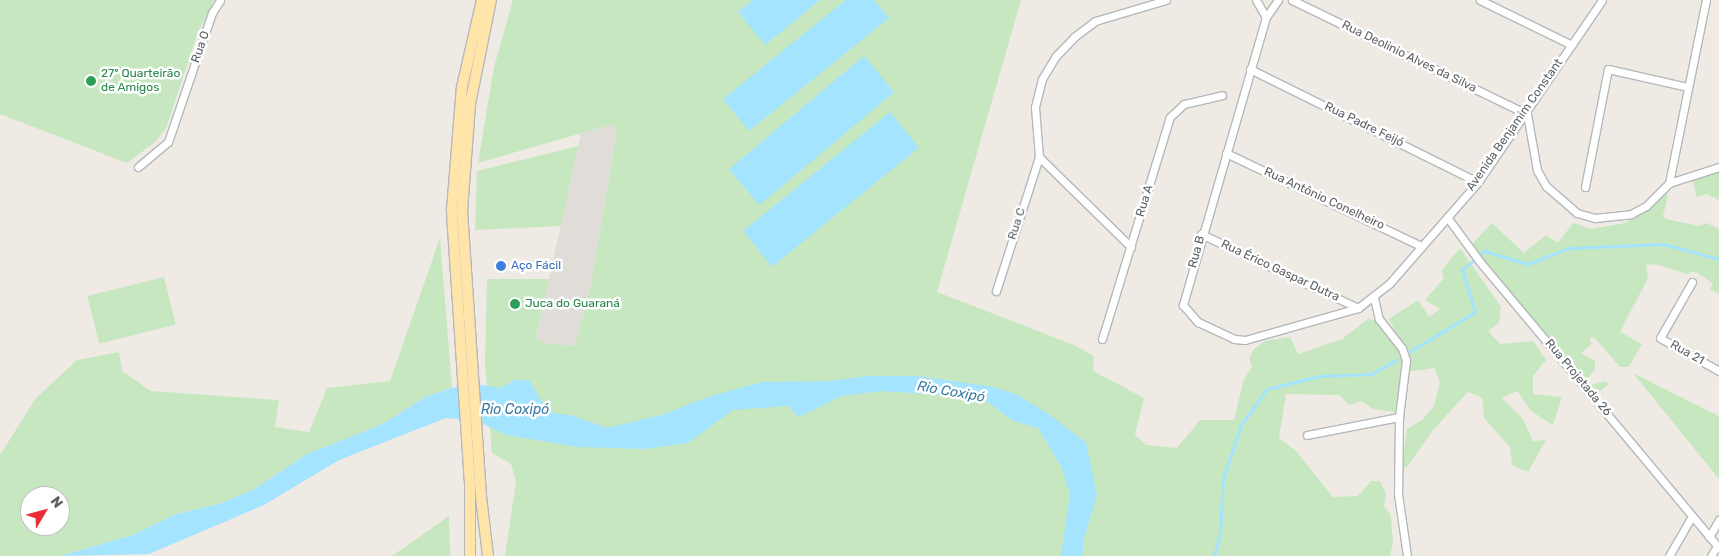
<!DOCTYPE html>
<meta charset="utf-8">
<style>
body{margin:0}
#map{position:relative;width:1719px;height:556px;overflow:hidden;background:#efebe4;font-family:Rubik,sans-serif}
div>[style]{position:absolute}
.industrial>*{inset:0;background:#e0ddd8}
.green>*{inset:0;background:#c6e7c0;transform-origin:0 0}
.water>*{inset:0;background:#a4e4ff;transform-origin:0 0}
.stream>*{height:2.5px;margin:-1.25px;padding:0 1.25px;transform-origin:1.25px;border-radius:1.25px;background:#a4e4ff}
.roads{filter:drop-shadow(1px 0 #b5b8bb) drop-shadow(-1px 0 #b5b8bb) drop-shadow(0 1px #b5b8bb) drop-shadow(0 -1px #b5b8bb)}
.street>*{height:7px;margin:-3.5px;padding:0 3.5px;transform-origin:3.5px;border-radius:3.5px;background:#fff}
.primary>*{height:10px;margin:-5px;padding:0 5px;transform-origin:5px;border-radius:5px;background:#ffe5a9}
.dots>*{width:14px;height:14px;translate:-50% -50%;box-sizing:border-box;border:2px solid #fff;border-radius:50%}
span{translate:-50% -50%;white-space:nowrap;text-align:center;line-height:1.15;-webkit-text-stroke:5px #fff;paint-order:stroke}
.street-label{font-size:12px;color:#5c6165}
.leisure-label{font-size:12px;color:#27864d}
.left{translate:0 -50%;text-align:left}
.shop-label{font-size:12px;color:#366cbe}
.water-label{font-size:14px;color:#397ba2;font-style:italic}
.north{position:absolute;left:20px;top:486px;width:50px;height:50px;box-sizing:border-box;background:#fff;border:1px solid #bec0c1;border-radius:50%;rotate:53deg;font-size:14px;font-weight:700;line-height:20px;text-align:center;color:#5c6165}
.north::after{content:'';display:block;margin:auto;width:18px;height:22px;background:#ed2c39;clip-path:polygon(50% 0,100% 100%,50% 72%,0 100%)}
</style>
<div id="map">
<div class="industrial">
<i style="clip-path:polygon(610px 125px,617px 131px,592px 279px,575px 346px,542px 343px,536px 338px,581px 133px)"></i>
</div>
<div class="green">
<i style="clip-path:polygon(0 0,214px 0,197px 35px,166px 128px,155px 142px,127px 163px,0 114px)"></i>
<i style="clip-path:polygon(513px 0,1021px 0,937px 292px,1074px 345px,1094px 356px,1093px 371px,1144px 398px,1135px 435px,1146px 445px,1177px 448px,1200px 420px,1234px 420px,1243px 382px,1252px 366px,1249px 358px,1255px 348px,1265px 341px,1290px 337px,1298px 354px,1342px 339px,1368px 319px,1378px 321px,1401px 343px,1389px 319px,1418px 300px,1429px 317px,1440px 309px,1425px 300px,1444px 278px,1441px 271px,1460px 248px,1501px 307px,1499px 323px,1488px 331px,1500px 344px,1533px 341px,1546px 360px,1533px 376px,1533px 394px,1562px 397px,1553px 425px,1531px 411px,1517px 391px,1502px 398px,1523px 419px,1533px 441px,1546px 440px,1528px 472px,1512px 465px,1510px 447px,1484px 418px,1482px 398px,1468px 392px,1433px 430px,1407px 467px,1402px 468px,1407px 429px,1422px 420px,1434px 406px,1440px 382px,1434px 368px,1407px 372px,1403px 351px,1404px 373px,1395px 412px,1373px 409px,1361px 401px,1350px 405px,1339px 395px,1286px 394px,1279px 438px,1296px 451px,1333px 497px,1358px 496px,1371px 481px,1380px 481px,1386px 493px,1384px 506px,1391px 516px,1393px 543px,1390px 556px,505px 556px,516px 482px,511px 464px,492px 453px,485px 364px,487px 279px,549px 279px,536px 338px,543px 343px,575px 346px,592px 279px,617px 131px,610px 125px,478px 163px,494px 67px)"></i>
<i style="clip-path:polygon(578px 146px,561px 226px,475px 230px,477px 171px)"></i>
<i style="clip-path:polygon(1719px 170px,1719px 200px,1707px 194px,1697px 197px,1692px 180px)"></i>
<i style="clip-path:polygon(1665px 192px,1668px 196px,1663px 216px,1666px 219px,1699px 226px,1707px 223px,1719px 229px,1719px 294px,1710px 289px,1713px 283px,1694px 271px,1687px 274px,1655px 264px,1646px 265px,1648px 278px,1620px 332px,1642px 344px,1629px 367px,1620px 367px,1594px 337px,1589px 339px,1592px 344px,1581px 353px,1595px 361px,1595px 369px,1588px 379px,1591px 385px,1607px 381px,1608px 385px,1594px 396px,1469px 247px,1492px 223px,1524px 253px,1546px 235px,1558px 243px,1573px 223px,1592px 229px,1625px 223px,1648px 208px)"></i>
<i style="clip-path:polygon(evenodd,440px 238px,452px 388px,427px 396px,383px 424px,307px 454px,253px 490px,219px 504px,176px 514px,133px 535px,60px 556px,0 556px,0 455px,36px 398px,77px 360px,119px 352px,122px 371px,151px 391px,279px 400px,275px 427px,309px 432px,327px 388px,390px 381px,440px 238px,30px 496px,60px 496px,60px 526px,30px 526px,30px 496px)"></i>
<i style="left:164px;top:277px;width:49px;height:79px;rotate:76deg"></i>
<i style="clip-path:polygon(1633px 373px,1719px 416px,1719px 479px)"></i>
<i style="clip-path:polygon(449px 516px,450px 556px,392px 556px)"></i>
</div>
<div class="water">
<i style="clip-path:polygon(753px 0,820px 0,765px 45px,738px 12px)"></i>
<i style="clip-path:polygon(846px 0,874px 0,889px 18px,749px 131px,723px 99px)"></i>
<i style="left:864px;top:56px;width:47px;height:176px;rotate:50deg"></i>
<i style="left:890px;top:112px;width:46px;height:189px;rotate:51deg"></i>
<i style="clip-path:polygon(870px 376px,918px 376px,994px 387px,1018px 395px,1050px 415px,1086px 443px,1097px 495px,1084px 539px,1082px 556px,1061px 556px,1070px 494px,1062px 468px,1038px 428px,1013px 421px,988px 402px,969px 397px,881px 391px,842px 396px,799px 417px,788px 406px,733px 410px,688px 443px,645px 449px,578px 447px,507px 435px,476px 421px,446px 418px,339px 460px,264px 505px,149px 554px,60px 556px,133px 535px,176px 514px,219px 504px,253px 490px,307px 454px,383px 424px,427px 396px,452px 388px,475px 384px,501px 388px,514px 380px,529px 380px,548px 412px,574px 416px,607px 428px,661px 415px,708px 397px,762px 382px,827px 381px)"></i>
</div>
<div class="stream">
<i style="left:1406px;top:354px;width:81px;rotate:-31.3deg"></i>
<i style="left:1475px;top:312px;width:44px;rotate:-107.2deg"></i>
<i style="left:1462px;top:270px;width:30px;rotate:-40deg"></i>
<i style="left:1485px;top:251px;width:45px;rotate:16.8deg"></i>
<i style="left:1528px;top:264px;width:44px;rotate:-21.3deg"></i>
<i style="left:1569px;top:248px;width:95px;rotate:-2.4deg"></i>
<i style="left:1664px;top:244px;width:57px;rotate:15.3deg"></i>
<i style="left:1214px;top:556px;width:23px;rotate:-75deg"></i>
<i style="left:1220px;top:534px;width:55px;rotate:-86.9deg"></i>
<i style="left:1223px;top:479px;width:57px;rotate:-71.6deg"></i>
<i style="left:1241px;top:425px;width:44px;rotate:-54.2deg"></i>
<i style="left:1267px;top:389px;width:55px;rotate:-13.8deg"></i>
<i style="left:1320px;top:376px;width:51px;rotate:-2.2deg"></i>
<i style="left:1371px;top:374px;width:29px;rotate:-29deg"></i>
</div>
<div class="roads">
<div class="street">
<i style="left:1256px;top:0;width:20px;rotate:60deg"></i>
<i style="left:1278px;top:0;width:21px;rotate:125deg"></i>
<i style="left:1266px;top:17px;width:300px;rotate:106.1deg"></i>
<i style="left:1183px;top:305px;width:23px;rotate:49deg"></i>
<i style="left:1198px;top:322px;width:40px;rotate:25deg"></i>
<i style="left:1234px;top:339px;width:11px;rotate:5deg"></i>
<i style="left:1245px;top:340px;width:117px;rotate:-15.8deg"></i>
<i style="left:1358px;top:308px;width:39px;rotate:-38deg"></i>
<i style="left:1389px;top:284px;width:135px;rotate:-48.9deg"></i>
<i style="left:1478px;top:182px;width:220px;rotate:-55.7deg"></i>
<i style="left:1292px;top:0;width:261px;rotate:25.9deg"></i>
<i style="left:1480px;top:0;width:102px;rotate:26.1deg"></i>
<i style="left:1250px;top:69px;width:254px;rotate:26.4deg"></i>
<i style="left:1527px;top:114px;width:57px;rotate:79.9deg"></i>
<i style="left:1537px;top:170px;width:18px;rotate:61deg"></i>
<i style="left:1546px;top:186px;width:41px;rotate:41.1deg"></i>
<i style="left:1577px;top:213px;width:19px;rotate:16deg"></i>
<i style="left:1595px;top:218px;width:36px;rotate:-6deg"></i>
<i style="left:1631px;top:214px;width:17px;rotate:-28deg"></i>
<i style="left:1646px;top:206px;width:33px;rotate:-45deg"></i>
<i style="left:1669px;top:183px;width:52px;rotate:-17.7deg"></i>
<i style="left:1226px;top:153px;width:216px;rotate:25.5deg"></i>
<i style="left:138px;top:167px;width:39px;rotate:-40deg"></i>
<i style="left:168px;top:142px;width:136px;rotate:-71.2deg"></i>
<i style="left:212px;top:13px;width:15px;rotate:-58deg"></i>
<i style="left:1669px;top:183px;width:187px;rotate:-78.6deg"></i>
<i style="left:1585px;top:187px;width:120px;rotate:-79deg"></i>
<i style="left:1608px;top:69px;width:81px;rotate:12.8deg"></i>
<i style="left:1447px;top:217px;width:56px;rotate:53.7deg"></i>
<i style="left:1480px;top:262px;width:373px;rotate:50.1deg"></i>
<i style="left:1201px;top:234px;width:174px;rotate:25.2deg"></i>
<i style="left:1131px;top:247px;width:129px;rotate:-135.6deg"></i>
<i style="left:1039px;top:157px;width:50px;rotate:-94.6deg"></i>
<i style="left:1035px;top:107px;width:29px;rotate:-76deg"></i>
<i style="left:1042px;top:79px;width:26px;rotate:-59deg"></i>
<i style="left:1055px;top:57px;width:28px;rotate:-46deg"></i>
<i style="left:1074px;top:37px;width:26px;rotate:-37deg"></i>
<i style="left:1095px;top:21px;width:74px;rotate:-16.5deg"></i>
<i style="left:1692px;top:282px;width:64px;rotate:119.7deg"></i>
<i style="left:1660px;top:338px;width:68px;rotate:29.2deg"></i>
<i style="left:996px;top:291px;width:141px;rotate:-72.2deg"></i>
<i style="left:1374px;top:298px;width:22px;rotate:77deg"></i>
<i style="left:1379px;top:319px;width:37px;rotate:52deg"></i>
<i style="left:1402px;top:348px;width:13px;rotate:72deg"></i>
<i style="left:1406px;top:360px;width:57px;rotate:97deg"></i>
<i style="left:1399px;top:417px;width:77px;rotate:90.7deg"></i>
<i style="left:1398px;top:494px;width:63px;rotate:81.7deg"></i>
<i style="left:1102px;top:339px;width:232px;rotate:-73deg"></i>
<i style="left:1170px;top:117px;width:19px;rotate:-43deg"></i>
<i style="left:1184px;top:104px;width:39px;rotate:-13deg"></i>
<i style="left:1307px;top:435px;width:94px;rotate:-11.1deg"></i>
<i style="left:1709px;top:537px;width:20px;rotate:-60deg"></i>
<i style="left:1669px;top:556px;width:46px;rotate:-60.1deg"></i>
<i style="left:1711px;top:556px;width:12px;rotate:-59deg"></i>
</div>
<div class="primary">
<i style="left:470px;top:556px;width:72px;rotate:-90deg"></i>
<i style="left:470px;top:484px;width:275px;rotate:-93.8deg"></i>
<i style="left:452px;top:210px;width:123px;rotate:-85.4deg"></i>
<i style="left:462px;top:87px;width:89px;rotate:-77.1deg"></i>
<i style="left:488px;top:556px;width:60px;rotate:-96.7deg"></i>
<i style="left:481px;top:496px;width:286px;rotate:-93.8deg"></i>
<i style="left:462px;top:211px;width:107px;rotate:-85.7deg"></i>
<i style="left:470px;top:104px;width:106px;rotate:-78.6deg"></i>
</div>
</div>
<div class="dots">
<i style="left:91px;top:81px;background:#2e9e5b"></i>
<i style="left:501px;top:266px;background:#3f7fe0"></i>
<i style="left:515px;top:304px;background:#2e9e5b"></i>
</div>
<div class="street-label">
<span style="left:201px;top:47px;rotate:-71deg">Rua O</span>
<span style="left:1409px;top:57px;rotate:26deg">Rua Deolinio Alves da Silva</span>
<span style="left:1364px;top:125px;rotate:26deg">Rua Padre Feijó</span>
<span style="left:1515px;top:125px;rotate:-55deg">Avenida Benjamim Constant</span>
<span style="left:1324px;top:199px;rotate:25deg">Rua Antônio Conelheiro</span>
<span style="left:1145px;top:201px;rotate:-73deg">Rua A</span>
<span style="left:1017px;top:224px;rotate:-72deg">Rua C</span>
<span style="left:1197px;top:252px;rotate:-75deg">Rua B</span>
<span style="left:1280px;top:271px;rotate:25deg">Rua Érico Gaspar Dutra</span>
<span style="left:1687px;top:353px;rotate:29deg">Rua 21</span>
<span style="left:1578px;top:378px;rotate:50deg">Rua Projetada 26</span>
</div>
<div class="leisure-label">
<span class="left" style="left:101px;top:81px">27º Quarteirão<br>de Amigos</span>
<span class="left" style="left:525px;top:304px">Juca do Guaraná</span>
</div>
<div class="shop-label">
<span class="left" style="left:511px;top:266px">Aço Fácil</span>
</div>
<div class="water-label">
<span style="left:951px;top:392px;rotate:10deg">Rio Coxipó</span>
<span style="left:515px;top:410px">Rio Coxipó</span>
</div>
<div class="north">N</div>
</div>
